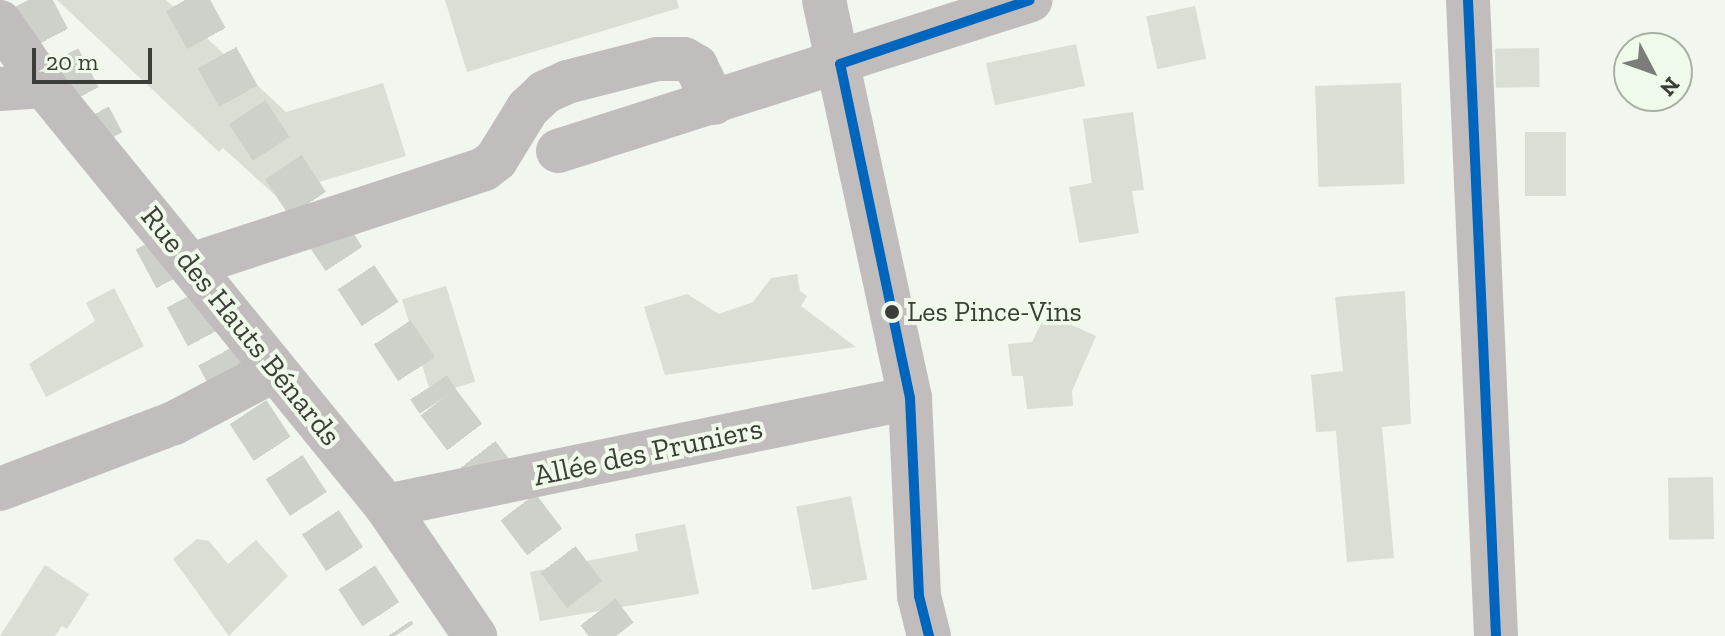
<!DOCTYPE html>
<meta charset="utf-8">
<style>
body{margin:0}
#map{position:relative;width:1725px;height:636px;overflow:hidden;background:#f1f6ee;font-family:"Zilla Slab",serif}
div>[style]{position:absolute}
.building>*{inset:0;background:#d9dfd5;transform-origin:0 0}
.highway-tunnel>*{height:44px;margin-top:-22px;transform-origin:0;background:repeating-linear-gradient(90deg,#cdd1ca 0 44px,transparent 0 66px)}
.minor>*{height:44px;margin:-22px;padding:0 22px;transform-origin:22px;border-radius:22px;background:#c2bdbd}
.bus-1>*{height:10px;margin:-5px;padding:0 5px;transform-origin:5px;border-radius:5px;background:#0065bd}
.dots>*{width:22px;height:22px;translate:-50% -50%;box-sizing:border-box;border:4px solid #f0faea;border-radius:50%}
span{translate:-50% -50%;white-space:nowrap;text-align:center;line-height:1.15;-webkit-text-stroke:8px #f0faea;paint-order:stroke}
.bus-label{font-size:28px;color:#3b3e38}
.left{translate:0 -50%;text-align:left}
.street-label{font-size:30px;color:#3b3e38}
.north{position:absolute;left:1613px;top:32px;width:80px;height:80px;box-sizing:border-box;background:#f0faea;border:2px solid #a8afa3;border-radius:50%;rotate:131deg;font-size:22px;font-weight:700;line-height:32px;text-align:center;color:#3b3e38}
.north::after{content:'';display:block;margin:auto;width:28px;height:36px;background:#7b7e78;clip-path:polygon(50% 0,100% 100%,50% 72%,0 100%)}
.scale{position:absolute;left:32px;top:48px;width:120px;height:36px;box-sizing:border-box;border:4px solid #3b3e38;border-top:0;padding-left:10px;font-size:24px;line-height:28px;white-space:nowrap;color:#3b3e38;-webkit-text-stroke:6px #f0faea;paint-order:stroke}
</style>
<div id="map">
<div class="building">
<i style="clip-path:polygon(57px 0,166px 0,286px 112px,383px 83px,406px 156px,275px 195px,223px 148px,219px 152px)"></i>
<i style="clip-path:polygon(445px 0,677px 0,679px 8px,467px 72px)"></i>
<i style="left:1195px;top:6px;width:54px;height:50px;rotate:78deg"></i>
<i style="left:1076px;top:44px;width:43px;height:92px;rotate:78deg"></i>
<i style="left:1539px;top:48px;width:39px;height:44px;rotate:89deg"></i>
<i style="left:1401px;top:83px;width:101px;height:86px;rotate:88deg"></i>
<i style="clip-path:polygon(1133px 112px,1144px 190px,1132px 191px,1139px 233px,1079px 243px,1069px 187px,1092px 183px,1083px 119px)"></i>
<i style="left:1525px;top:132px;width:41px;height:64px"></i>
<i style="clip-path:polygon(797px 274px,800px 291px,807px 296px,801px 306px,856px 347px,665px 375px,644px 307px,687px 294px,719px 314px,753px 302px,771px 278px)"></i>
<i style="left:446px;top:286px;width:100px;height:46px;rotate:73deg"></i>
<i style="clip-path:polygon(114px 288px,144px 346px,46px 397px,29px 364px,95px 321px,86px 303px)"></i>
<i style="clip-path:polygon(1405px 291px,1411px 424px,1382px 427px,1394px 558px,1347px 562px,1336px 431px,1316px 432px,1311px 375px,1343px 371px,1335px 297px)"></i>
<i style="clip-path:polygon(1046px 313px,1096px 336px,1072px 391px,1073px 406px,1027px 409px,1023px 376px,1012px 376px,1008px 344px,1032px 342px)"></i>
<i style="left:1713px;top:477px;width:62px;height:45px;rotate:89deg"></i>
<i style="left:851px;top:496px;width:85px;height:56px;rotate:79deg"></i>
<i style="clip-path:polygon(685px 524px,699px 594px,540px 621px,530px 572px,638px 551px,635px 534px)"></i>
<i style="clip-path:polygon(197px 539px,209px 541px,228px 564px,256px 540px,288px 576px,229px 636px,173px 559px)"></i>
<i style="clip-path:polygon(45px 565px,89px 594px,67px 629px,62px 626px,55px 636px,0 636px)"></i>
</div>
<div class="highway-tunnel">
<i style="left:28px;top:0;width:161px;rotate:62.3deg"></i>
<i style="left:185px;top:0;width:128px;rotate:61deg"></i>
<i style="left:247px;top:112px;width:347px;rotate:56.6deg"></i>
<i style="left:438px;top:402px;width:294px;rotate:52.7deg"></i>
<i style="left:155px;top:239px;width:196px;rotate:61.7deg"></i>
<i style="left:248px;top:412px;width:268px;rotate:56.7deg"></i>
</div>
<div class="minor">
<i style="left:824px;top:0;width:407px;rotate:77.8deg"></i>
<i style="left:910px;top:398px;width:198px;rotate:87.4deg"></i>
<i style="left:919px;top:596px;width:41px;rotate:76deg"></i>
<i style="left:1468px;top:0;width:637px;rotate:87.48deg"></i>
<i style="left:0;top:22px;width:78px;rotate:55.5deg"></i>
<i style="left:44px;top:86px;width:542px;rotate:50.84deg"></i>
<i style="left:386px;top:506px;width:158px;rotate:55.6deg"></i>
<i style="left:0;top:89px;width:44px;rotate:-3.9deg"></i>
<i style="left:558px;top:151px;width:496px;rotate:-17.7deg"></i>
<i style="left:194px;top:264px;width:305px;rotate:-18.1deg"></i>
<i style="left:484px;top:169px;width:15px;rotate:-37deg"></i>
<i style="left:496px;top:160px;width:61px;rotate:-58.4deg"></i>
<i style="left:528px;top:108px;width:23px;rotate:-43deg"></i>
<i style="left:545px;top:92px;width:24px;rotate:-24deg"></i>
<i style="left:567px;top:82px;width:93px;rotate:-14.3deg"></i>
<i style="left:657px;top:59px;width:27px"></i>
<i style="left:684px;top:59px;width:14px;rotate:30deg"></i>
<i style="left:696px;top:66px;width:41px;rotate:64.1deg"></i>
<i style="left:0;top:489px;width:186px;rotate:-20.8deg"></i>
<i style="left:174px;top:423px;width:112px;rotate:-27.7deg"></i>
<i style="left:386px;top:506px;width:535px;rotate:-11.65deg"></i>
</div>
<div class="bus-1">
<i style="left:1468px;top:0;width:637px;rotate:87.48deg"></i>
<i style="left:929px;top:636px;width:41px;rotate:-104deg"></i>
<i style="left:919px;top:596px;width:198px;rotate:-92.6deg"></i>
<i style="left:910px;top:398px;width:341px;rotate:-101.8deg"></i>
<i style="left:840px;top:64px;width:200px;rotate:-18.6deg"></i>
</div>
<div class="dots">
<i style="left:892px;top:312px;background:#3b3e38"></i>
</div>
<div class="bus-label">
<span class="left" style="left:907px;top:312px">Les Pince-Vins</span>
</div>
<div class="street-label">
<span style="left:241px;top:326px;rotate:51deg">Rue des Hauts Bénards</span>
<span style="left:648px;top:452px;rotate:-12deg">Allée des Pruniers</span>
</div>
<div class="north">N</div>
<div class="scale">20 m</div>
</div>
